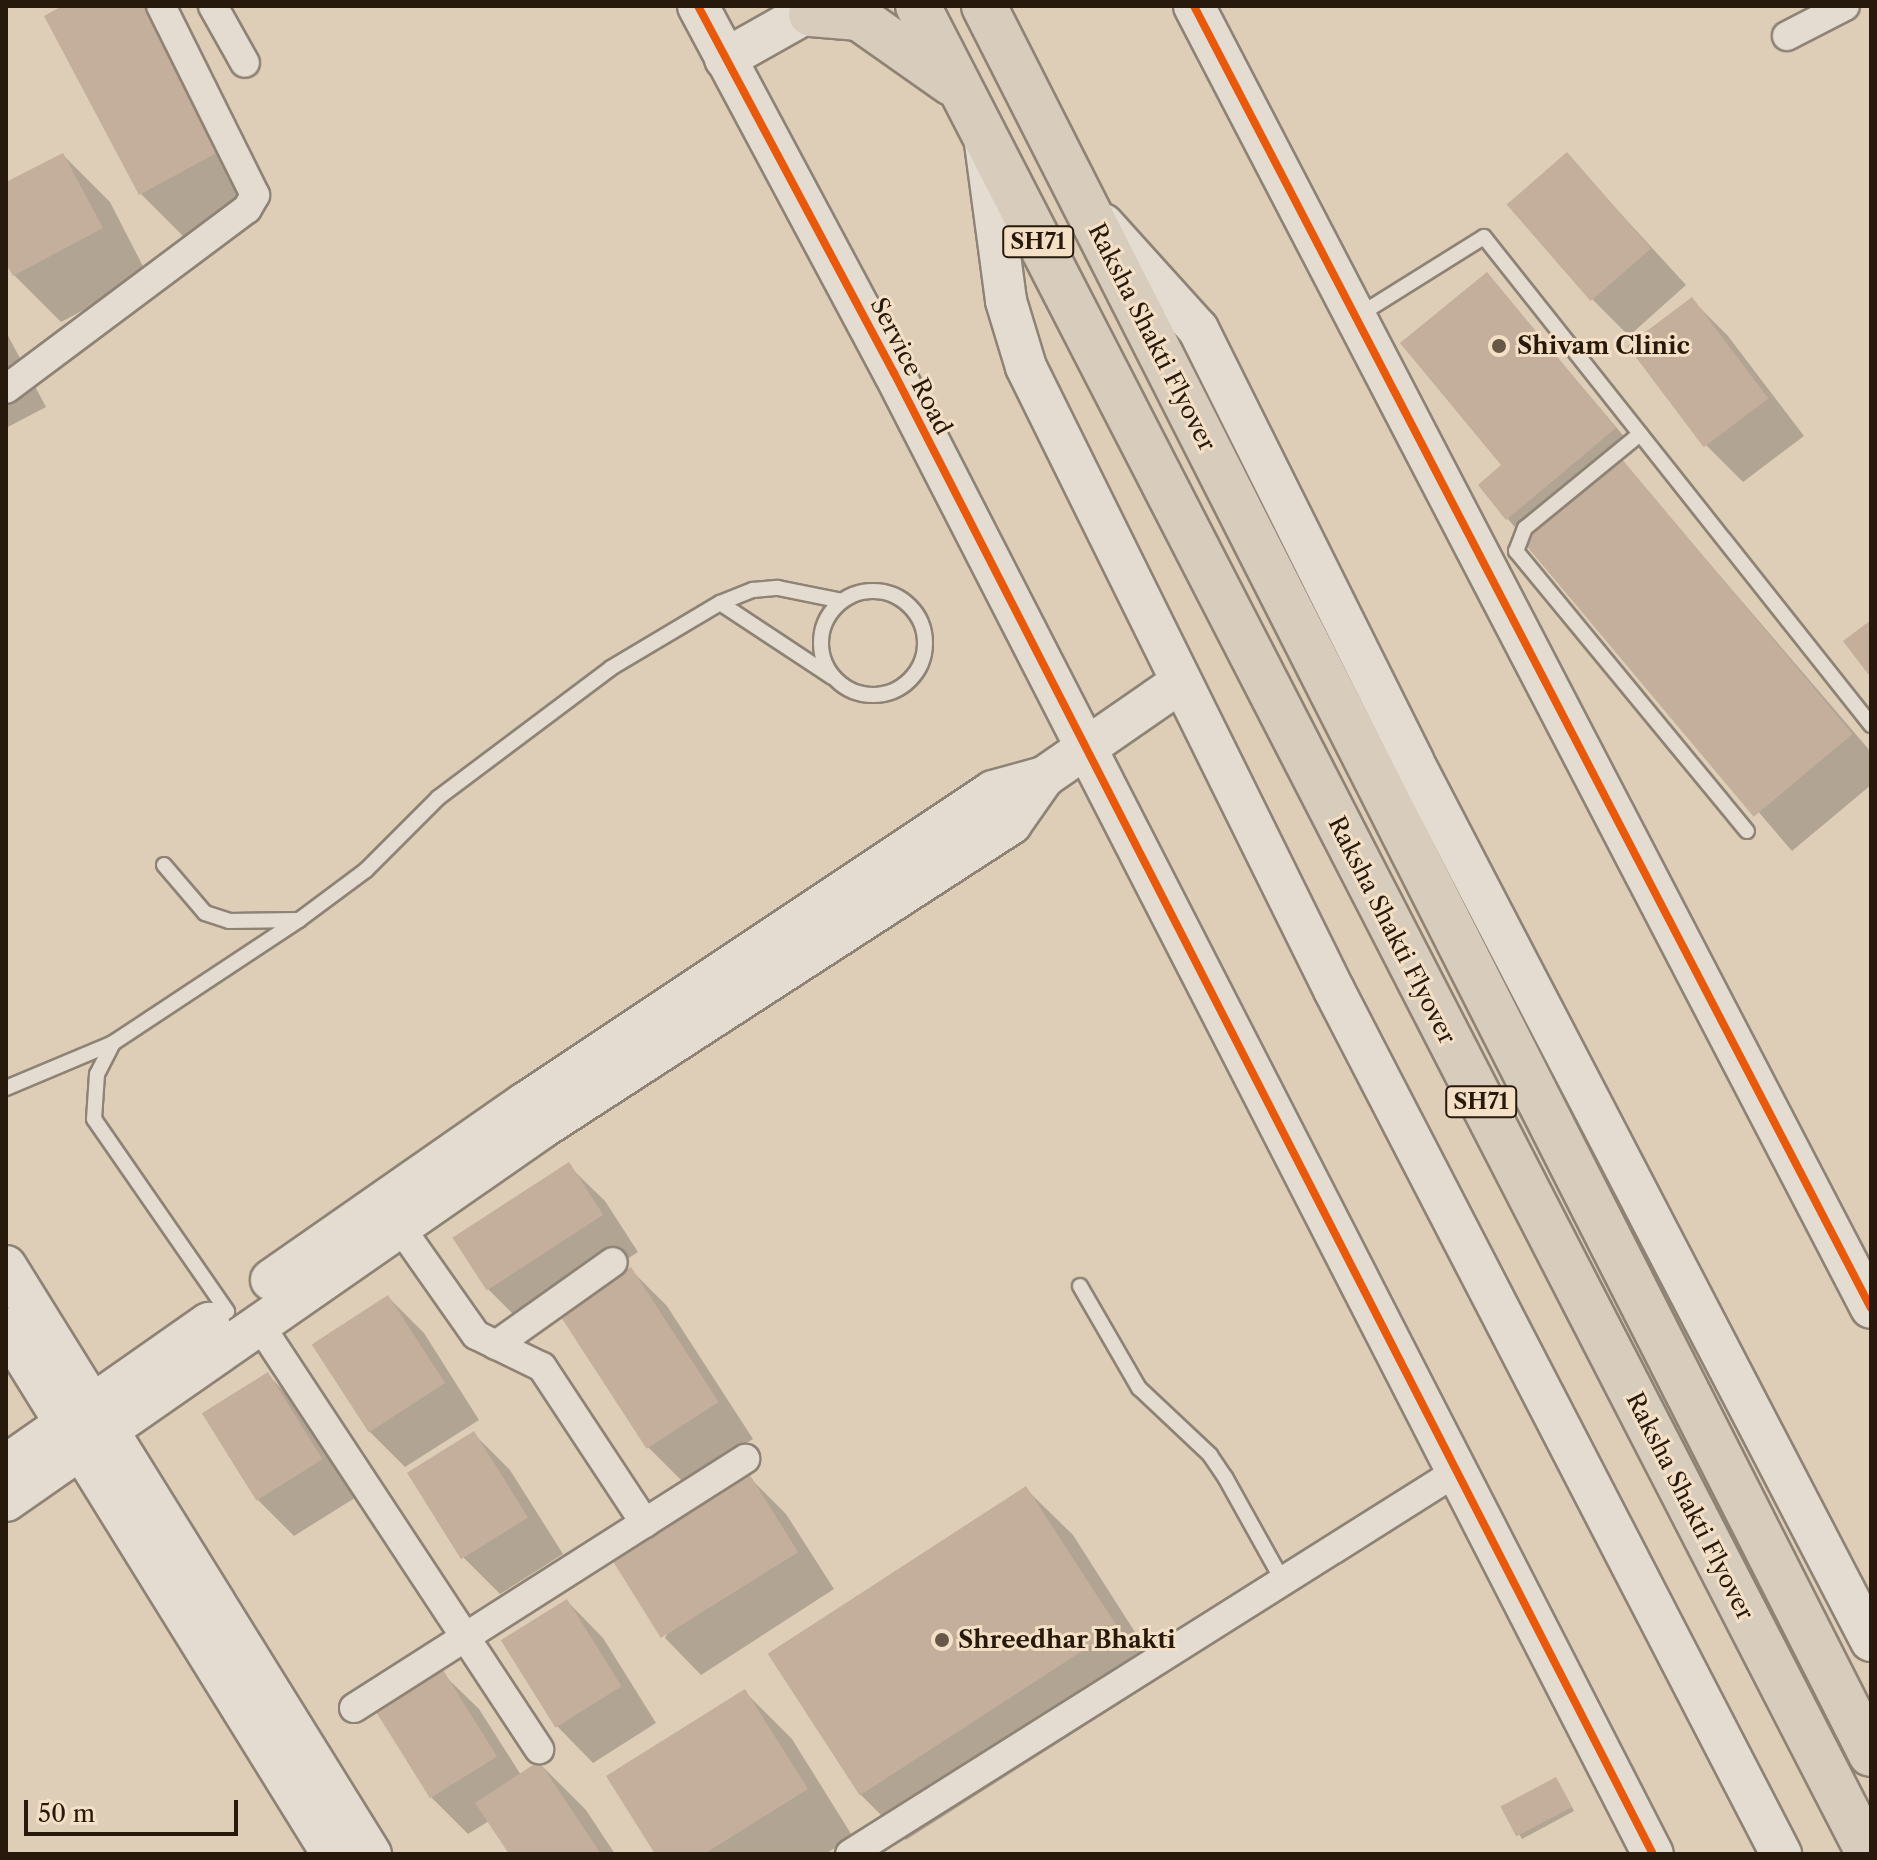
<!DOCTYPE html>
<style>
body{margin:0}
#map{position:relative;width:1877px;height:1860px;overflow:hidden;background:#deceb8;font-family:"Libre Caslon Text",serif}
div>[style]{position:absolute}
.shadow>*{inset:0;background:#0003}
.building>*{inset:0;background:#c4ae9c;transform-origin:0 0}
.roads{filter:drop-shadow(2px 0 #8e8375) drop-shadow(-2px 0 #8e8375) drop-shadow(0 2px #8e8375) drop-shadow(0 -2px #8e8375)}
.lane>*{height:14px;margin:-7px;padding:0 7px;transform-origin:7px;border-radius:7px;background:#e4dcd1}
.lane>.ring{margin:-7px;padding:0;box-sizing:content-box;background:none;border:14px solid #e4dcd1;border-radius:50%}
.street>*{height:28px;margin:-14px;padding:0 14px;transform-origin:14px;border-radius:14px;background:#e4dcd1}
.secondary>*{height:40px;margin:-20px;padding:0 20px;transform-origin:20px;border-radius:20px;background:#e4dcd1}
.primary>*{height:44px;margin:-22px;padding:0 22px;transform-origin:22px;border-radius:22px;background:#d8ccbc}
.cycleway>*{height:8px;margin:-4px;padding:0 4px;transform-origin:4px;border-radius:4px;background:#e8590c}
.dots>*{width:22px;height:22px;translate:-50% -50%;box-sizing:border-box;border:4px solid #f4e0c6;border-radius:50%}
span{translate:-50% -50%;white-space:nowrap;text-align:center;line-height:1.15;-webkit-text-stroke:6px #f4e0c6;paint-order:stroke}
.shield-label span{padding:2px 6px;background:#f4e0c6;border:2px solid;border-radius:6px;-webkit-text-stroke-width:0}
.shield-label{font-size:22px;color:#27190c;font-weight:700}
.street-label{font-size:24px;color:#27190c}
.poi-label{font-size:24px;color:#27190c;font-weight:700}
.left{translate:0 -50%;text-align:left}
.frame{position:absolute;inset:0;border:8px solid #27190c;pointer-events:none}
.scale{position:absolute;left:24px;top:1800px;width:214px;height:36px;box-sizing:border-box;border:4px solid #27190c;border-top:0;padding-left:10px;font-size:24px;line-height:28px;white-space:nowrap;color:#27190c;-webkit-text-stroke:6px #f4e0c6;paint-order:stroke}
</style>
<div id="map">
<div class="shadow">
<i style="clip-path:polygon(61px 6px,162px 6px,176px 19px,270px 196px,187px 240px,140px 193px)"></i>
<i style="clip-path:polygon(63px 155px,110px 202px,148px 276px,61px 322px,14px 275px,6px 259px,6px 185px)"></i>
<i style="clip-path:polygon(1567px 155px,1686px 285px,1629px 336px,1592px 299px)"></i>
<i style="clip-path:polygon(1487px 274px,1632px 446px,1619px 458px,1871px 752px,1871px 785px,1792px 851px,1507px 518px)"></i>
<i style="clip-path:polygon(1692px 300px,1728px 336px,1804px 436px,1743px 482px,1707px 446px,1631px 346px)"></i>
<i style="clip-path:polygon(6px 332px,46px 407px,6px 428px)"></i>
<i style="clip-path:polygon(568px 1165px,605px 1201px,638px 1252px,525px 1326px,489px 1290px,456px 1239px)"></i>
<i style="clip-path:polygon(631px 1270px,667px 1306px,753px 1439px,684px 1483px,648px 1447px)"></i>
<i style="clip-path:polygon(388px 1297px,424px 1333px,479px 1420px,405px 1467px,369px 1431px,314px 1344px)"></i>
<i style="clip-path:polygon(268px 1375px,304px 1411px,358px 1496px,294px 1536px,258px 1500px)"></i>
<i style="clip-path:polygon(473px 1433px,510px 1470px,563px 1554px,500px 1594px,464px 1558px)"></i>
<i style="clip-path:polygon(750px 1478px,786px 1514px,834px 1589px,701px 1675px,665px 1638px)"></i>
<i style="clip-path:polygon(1026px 1489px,1073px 1535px,1163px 1676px,906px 1840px,859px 1793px,769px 1653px)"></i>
<i style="clip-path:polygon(567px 1601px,603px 1638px,656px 1723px,593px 1763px,557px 1726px)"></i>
<i style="clip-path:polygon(442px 1673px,479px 1709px,521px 1775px,539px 1763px,586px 1810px,615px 1854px,511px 1854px,489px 1821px,468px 1834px,432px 1798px)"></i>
<i style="clip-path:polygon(745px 1692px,792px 1739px,853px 1837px,825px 1854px,657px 1854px)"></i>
<i style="clip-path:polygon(1559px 1783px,1574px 1811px,1522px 1839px,1503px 1807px)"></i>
</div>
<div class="building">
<i style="clip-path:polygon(62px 6px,148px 6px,224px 149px,139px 195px,44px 16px)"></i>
<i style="left:1567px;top:152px;width:128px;height:80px;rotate:49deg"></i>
<i style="clip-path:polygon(63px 153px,103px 228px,13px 276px,6px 264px,6px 182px)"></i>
<i style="clip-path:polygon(1487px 272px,1616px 428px,1506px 520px,1478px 485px,1501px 465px,1400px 343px)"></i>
<i style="left:1692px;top:297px;width:127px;height:81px;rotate:53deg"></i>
<i style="left:1616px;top:452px;width:368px;height:129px;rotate:50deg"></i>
<i style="clip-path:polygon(1871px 620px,1871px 678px,1843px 641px)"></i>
<i style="left:569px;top:1162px;width:63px;height:139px;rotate:57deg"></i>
<i style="left:631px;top:1267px;width:161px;height:86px;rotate:57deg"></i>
<i style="left:388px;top:1295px;width:105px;height:91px;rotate:57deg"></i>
<i style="left:268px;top:1372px;width:103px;height:78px;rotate:58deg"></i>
<i style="left:474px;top:1431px;width:102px;height:79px;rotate:58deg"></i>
<i style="left:750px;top:1475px;width:91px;height:162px;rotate:58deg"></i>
<i style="left:1026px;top:1486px;width:169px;height:308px;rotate:57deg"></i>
<i style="left:567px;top:1599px;width:103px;height:78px;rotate:58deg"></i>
<i style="left:443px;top:1670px;width:102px;height:79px;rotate:58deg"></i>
<i style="clip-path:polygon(745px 1689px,808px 1789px,704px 1854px,655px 1854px,606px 1776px)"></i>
<i style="clip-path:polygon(539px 1761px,601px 1854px,509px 1854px,475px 1803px)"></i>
<i style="left:1556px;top:1777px;width:34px;height:63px;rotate:62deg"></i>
</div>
<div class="roads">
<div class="lane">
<i style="left:1359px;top:315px;width:147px;rotate:-32deg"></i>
<i style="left:1484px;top:237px;width:623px;rotate:51.58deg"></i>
<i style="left:1640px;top:434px;width:149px;rotate:140.7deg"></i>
<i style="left:1525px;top:528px;width:25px;rotate:111deg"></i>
<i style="left:1516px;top:551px;width:363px;rotate:50.5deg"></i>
<i class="ring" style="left:821px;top:591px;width:90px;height:90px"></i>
<i style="left:832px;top:677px;width:134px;rotate:-146.5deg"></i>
<i style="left:720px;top:603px;width:35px;rotate:-22deg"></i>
<i style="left:753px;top:590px;width:25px;rotate:-5deg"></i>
<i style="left:778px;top:588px;width:65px;rotate:11.5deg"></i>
<i style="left:164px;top:865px;width:63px;rotate:49.5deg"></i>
<i style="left:205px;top:913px;width:25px;rotate:18deg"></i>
<i style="left:229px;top:921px;width:70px;rotate:-0.8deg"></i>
<i style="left:299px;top:920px;width:84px;rotate:-36.7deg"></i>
<i style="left:366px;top:870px;width:102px;rotate:-45deg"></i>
<i style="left:438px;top:798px;width:216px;rotate:-36.9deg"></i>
<i style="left:611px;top:668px;width:127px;rotate:-30.8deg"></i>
<i style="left:113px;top:1043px;width:35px;rotate:117deg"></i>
<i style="left:97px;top:1074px;width:45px;rotate:93.8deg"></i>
<i style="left:94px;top:1119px;width:234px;rotate:55.3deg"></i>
<i style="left:6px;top:1088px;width:116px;rotate:-22.8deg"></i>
<i style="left:113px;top:1043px;width:223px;rotate:-33.5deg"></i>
<i style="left:1080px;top:1286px;width:118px;rotate:60deg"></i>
<i style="left:1139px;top:1388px;width:98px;rotate:43.3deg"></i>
<i style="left:1210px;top:1455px;width:27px;rotate:56deg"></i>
<i style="left:1225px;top:1477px;width:119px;rotate:60.9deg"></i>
</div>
<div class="street">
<i style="left:213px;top:6px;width:65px;rotate:60.7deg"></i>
<i style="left:1787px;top:36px;width:65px;rotate:-27.3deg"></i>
<i style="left:6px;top:389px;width:301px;rotate:-36.8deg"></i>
<i style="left:247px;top:209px;width:16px;rotate:-60deg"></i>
<i style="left:255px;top:195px;width:211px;rotate:-116.4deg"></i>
<i style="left:400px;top:1227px;width:132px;rotate:54.9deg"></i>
<i style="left:476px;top:1335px;width:73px;rotate:25.9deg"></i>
<i style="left:542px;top:1367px;width:187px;rotate:56.6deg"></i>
<i style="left:257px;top:1321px;width:513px;rotate:56.62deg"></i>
<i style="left:496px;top:1345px;width:143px;rotate:-35.4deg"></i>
<i style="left:354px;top:1708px;width:464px;rotate:-32.5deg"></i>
<i style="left:850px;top:1854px;width:720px;rotate:-32.23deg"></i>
</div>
<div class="secondary">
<i style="left:698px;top:6px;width:416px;rotate:61.9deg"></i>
<i style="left:894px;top:373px;width:1664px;rotate:62.87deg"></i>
<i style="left:1194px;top:6px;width:1467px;rotate:62.53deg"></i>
<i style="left:725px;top:59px;width:108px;rotate:-29.4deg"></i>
<i style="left:985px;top:143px;width:159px;rotate:82.4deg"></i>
<i style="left:1006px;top:301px;width:69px;rotate:73.1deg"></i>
<i style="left:1026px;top:367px;width:695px;rotate:63.69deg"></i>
<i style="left:1334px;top:990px;width:973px;rotate:62.64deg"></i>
<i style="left:1103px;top:224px;width:142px;rotate:47.9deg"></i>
<i style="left:1198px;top:329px;width:483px;rotate:63.5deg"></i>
<i style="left:1413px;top:761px;width:992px;rotate:62.51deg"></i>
<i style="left:6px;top:1266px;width:692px;rotate:58.17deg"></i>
<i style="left:271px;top:1280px;width:310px;rotate:-34.9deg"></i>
<i style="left:525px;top:1103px;width:562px;rotate:-33.69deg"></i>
<i style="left:993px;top:791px;width:53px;rotate:-15.4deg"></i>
<i style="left:6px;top:1328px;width:619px;rotate:58.21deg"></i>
<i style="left:6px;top:1465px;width:248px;rotate:-35deg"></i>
<i style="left:6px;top:1501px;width:653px;rotate:-34.83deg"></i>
<i style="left:542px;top:1128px;width:559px;rotate:-32.95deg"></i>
<i style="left:1011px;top:824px;width:57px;rotate:-54.9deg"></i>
<i style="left:1044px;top:777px;width:165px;rotate:-34.7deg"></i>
</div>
<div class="primary">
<i style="left:918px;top:6px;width:2078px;rotate:62.77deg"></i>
<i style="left:984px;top:6px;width:1960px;rotate:63.1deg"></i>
<i style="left:811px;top:14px;width:48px;rotate:4.8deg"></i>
<i style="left:859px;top:18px;width:113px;rotate:35.2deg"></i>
</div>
</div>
<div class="cycleway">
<i style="left:698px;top:6px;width:416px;rotate:61.9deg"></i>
<i style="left:894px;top:373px;width:1664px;rotate:62.87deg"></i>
<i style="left:1194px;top:6px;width:1467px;rotate:62.53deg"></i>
</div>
<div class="dots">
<i style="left:1499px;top:346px;background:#675848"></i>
<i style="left:942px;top:1640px;background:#675848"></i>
</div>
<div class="shield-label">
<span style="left:1038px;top:242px">SH71</span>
<span style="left:1481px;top:1102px">SH71</span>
</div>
<div class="street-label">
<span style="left:1152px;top:337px;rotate:63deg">Raksha Shakti Flyover</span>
<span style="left:911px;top:366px;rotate:63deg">Service Road</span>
<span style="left:1392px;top:930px;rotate:63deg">Raksha Shakti Flyover</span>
<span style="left:1690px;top:1506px;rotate:63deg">Raksha Shakti Flyover</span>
</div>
<div class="poi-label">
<span class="left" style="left:1517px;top:346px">Shivam Clinic</span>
<span class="left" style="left:958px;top:1640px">Shreedhar Bhakti</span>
</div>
<div class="frame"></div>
<div class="scale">50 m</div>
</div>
